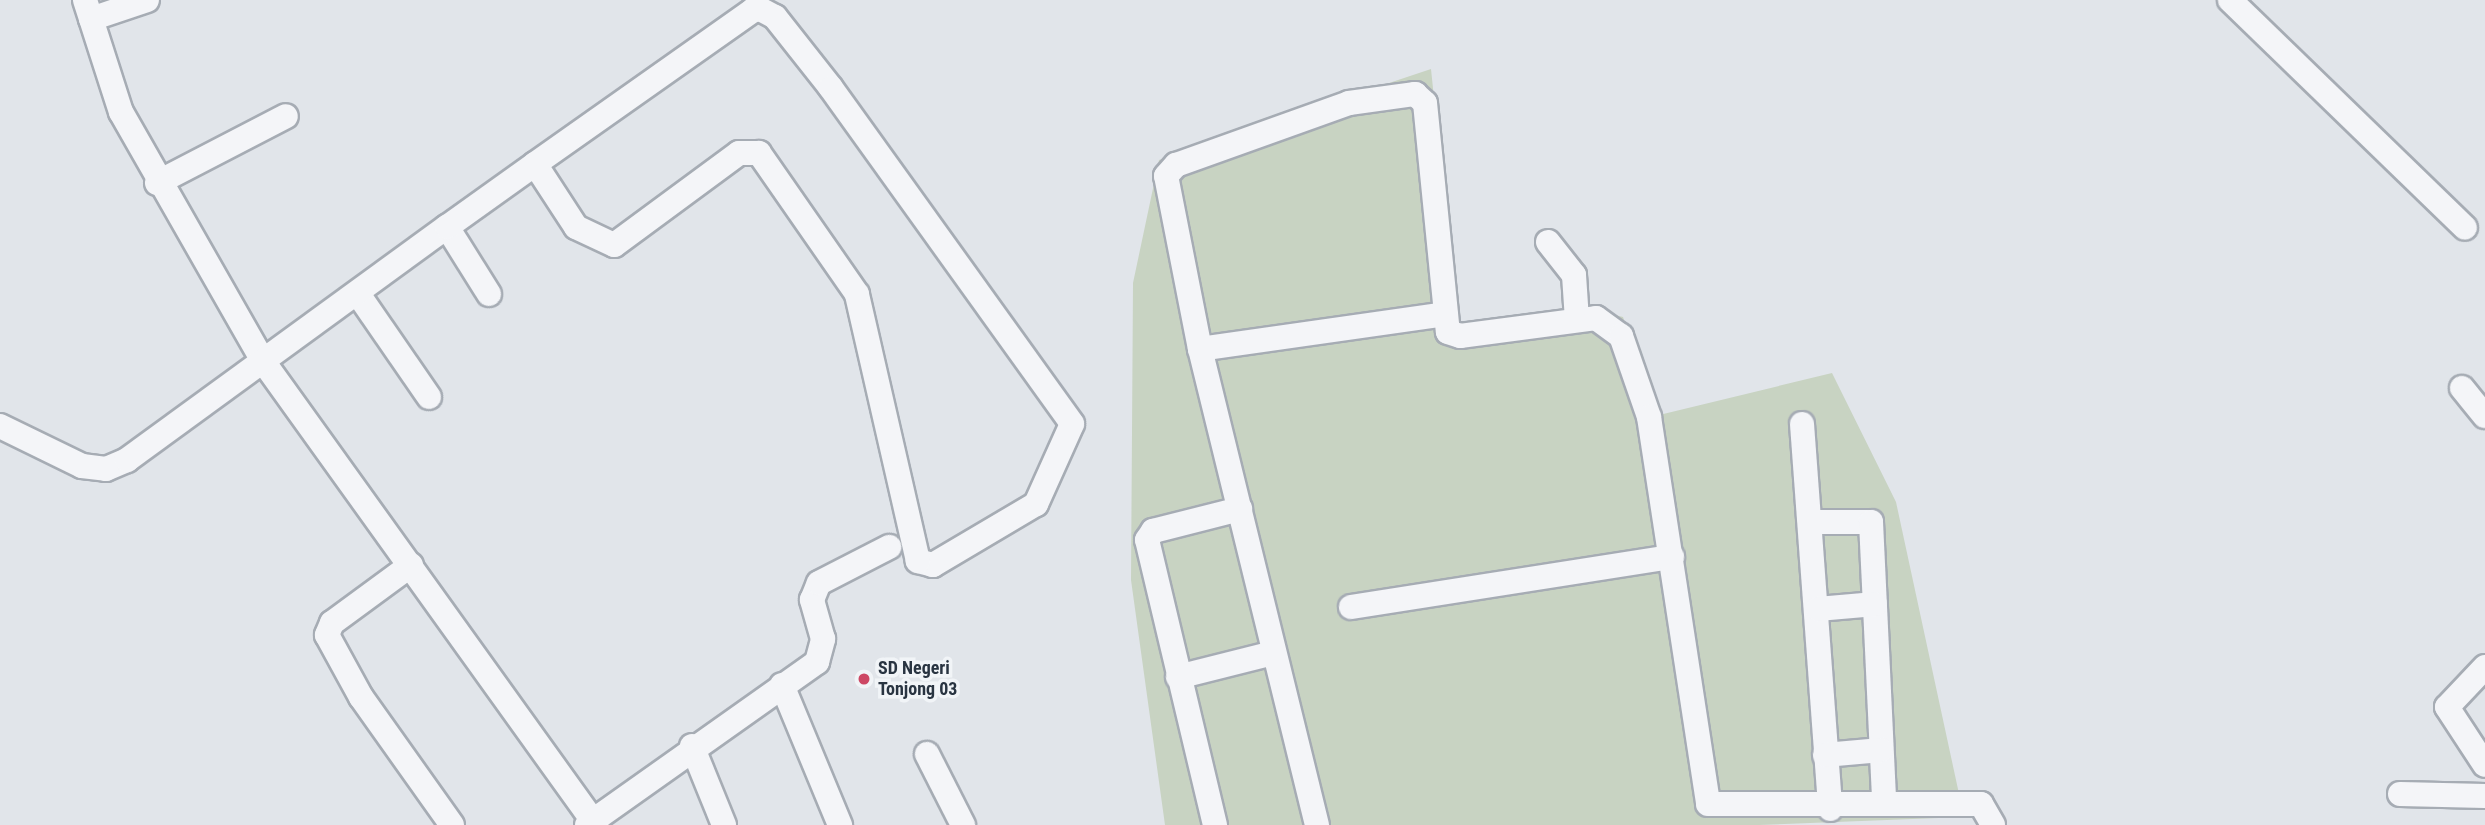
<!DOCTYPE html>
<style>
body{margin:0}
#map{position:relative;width:2485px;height:825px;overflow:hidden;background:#e1e5ea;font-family:"Roboto Condensed",sans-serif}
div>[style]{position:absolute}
.green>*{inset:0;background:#c8d3c2}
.roads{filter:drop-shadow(2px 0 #a6acb4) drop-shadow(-2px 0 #a6acb4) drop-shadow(0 2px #a6acb4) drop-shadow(0 -2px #a6acb4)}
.minor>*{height:24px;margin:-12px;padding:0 12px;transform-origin:12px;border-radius:12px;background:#f4f5f8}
.dots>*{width:19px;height:19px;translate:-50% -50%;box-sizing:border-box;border:4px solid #f1f4f7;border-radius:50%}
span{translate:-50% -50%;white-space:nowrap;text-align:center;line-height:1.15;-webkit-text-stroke:7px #f1f4f7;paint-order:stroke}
.poi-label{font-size:18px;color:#293441;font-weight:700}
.left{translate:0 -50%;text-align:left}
</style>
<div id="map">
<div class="green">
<i style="clip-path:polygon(1431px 69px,1458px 330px,1602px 312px,1623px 317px,1655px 416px,1832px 373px,1896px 502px,1964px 817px,1759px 825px,1165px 825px,1131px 580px,1133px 283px,1159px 160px)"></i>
</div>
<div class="roads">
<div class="minor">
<i style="left:85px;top:0;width:118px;rotate:72.2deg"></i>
<i style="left:121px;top:112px;width:290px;rotate:60.3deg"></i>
<i style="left:265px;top:364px;width:568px;rotate:54.32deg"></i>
<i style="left:2230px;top:0;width:327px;rotate:44.1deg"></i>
<i style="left:91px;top:19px;width:59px;rotate:-18.7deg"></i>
<i style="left:157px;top:183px;width:145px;rotate:-27.4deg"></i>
<i style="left:447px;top:227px;width:79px;rotate:57.9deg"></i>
<i style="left:1548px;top:242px;width:42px;rotate:51.8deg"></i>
<i style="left:1574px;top:275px;width:45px;rotate:86.2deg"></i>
<i style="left:358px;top:294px;width:125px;rotate:55.4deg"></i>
<i style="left:1200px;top:349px;width:248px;rotate:-8.1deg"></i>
<i style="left:2462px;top:388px;width:36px;rotate:51deg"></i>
<i style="left:1802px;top:424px;width:386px;rotate:85.8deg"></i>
<i style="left:0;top:426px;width:91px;rotate:26deg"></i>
<i style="left:82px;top:466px;width:24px;rotate:7deg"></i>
<i style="left:106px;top:469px;width:23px;rotate:-23deg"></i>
<i style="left:127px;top:460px;width:396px;rotate:-36.1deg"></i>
<i style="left:447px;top:227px;width:108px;rotate:-35.6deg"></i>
<i style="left:535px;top:164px;width:267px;rotate:-35.2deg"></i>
<i style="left:753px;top:10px;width:7px;rotate:-8deg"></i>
<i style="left:760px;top:9px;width:17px;rotate:28deg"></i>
<i style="left:775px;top:17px;width:90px;rotate:51.7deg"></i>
<i style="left:831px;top:88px;width:413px;rotate:54.3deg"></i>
<i style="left:1072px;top:424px;width:88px;rotate:114.2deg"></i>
<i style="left:1036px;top:504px;width:120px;rotate:149.4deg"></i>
<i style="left:933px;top:565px;width:16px;rotate:-165deg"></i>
<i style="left:918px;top:561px;width:274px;rotate:-102.9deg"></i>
<i style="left:857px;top:294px;width:172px;rotate:-124.8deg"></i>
<i style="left:759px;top:153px;width:20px;rotate:180deg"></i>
<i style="left:739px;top:153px;width:155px;rotate:143.6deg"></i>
<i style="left:614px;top:245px;width:42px;rotate:-154.7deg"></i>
<i style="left:576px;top:227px;width:75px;rotate:-123.1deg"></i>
<i style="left:1813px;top:522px;width:58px"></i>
<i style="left:1871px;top:522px;width:279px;rotate:87.3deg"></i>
<i style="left:411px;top:565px;width:98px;rotate:143.7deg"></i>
<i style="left:332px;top:623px;width:13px;rotate:113deg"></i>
<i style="left:327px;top:635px;width:71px;rotate:61.3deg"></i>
<i style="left:361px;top:697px;width:157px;rotate:54.6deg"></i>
<i style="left:1351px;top:607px;width:325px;rotate:-8.9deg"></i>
<i style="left:1818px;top:609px;width:57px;rotate:-5deg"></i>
<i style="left:2485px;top:667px;width:55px;rotate:133.5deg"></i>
<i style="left:2447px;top:707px;width:69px;rotate:56.8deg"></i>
<i style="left:1178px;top:677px;width:98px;rotate:-14.2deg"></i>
<i style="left:782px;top:685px;width:152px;rotate:67.5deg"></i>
<i style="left:692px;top:746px;width:85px;rotate:67.9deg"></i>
<i style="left:927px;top:754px;width:80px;rotate:63.1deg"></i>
<i style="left:1825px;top:755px;width:56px;rotate:-5.1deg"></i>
<i style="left:2400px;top:794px;width:85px;rotate:1.3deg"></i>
<i style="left:587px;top:825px;width:282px;rotate:-35.3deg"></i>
<i style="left:817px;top:662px;width:24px;rotate:-75deg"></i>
<i style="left:823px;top:639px;width:41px;rotate:-105.8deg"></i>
<i style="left:812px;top:600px;width:18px;rotate:-68deg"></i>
<i style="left:819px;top:583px;width:79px;rotate:-27.2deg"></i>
<i style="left:1215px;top:825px;width:293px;rotate:-103.4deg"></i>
<i style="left:1147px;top:540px;width:11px;rotate:-56deg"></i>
<i style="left:1153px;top:531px;width:90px;rotate:-14.2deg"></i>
<i style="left:1317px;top:825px;width:490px;rotate:-103.8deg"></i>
<i style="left:1200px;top:349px;width:176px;rotate:-101.1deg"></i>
<i style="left:1166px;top:176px;width:15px;rotate:-48deg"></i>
<i style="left:1176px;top:165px;width:184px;rotate:-19.7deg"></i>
<i style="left:1349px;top:103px;width:67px;rotate:-7.8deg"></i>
<i style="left:1415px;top:94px;width:13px;rotate:42deg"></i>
<i style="left:1425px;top:103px;width:230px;rotate:84.3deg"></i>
<i style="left:1448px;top:332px;width:13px;rotate:18deg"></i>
<i style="left:1460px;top:336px;width:137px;rotate:-7.5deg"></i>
<i style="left:1596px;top:318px;width:31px;rotate:36deg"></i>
<i style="left:1621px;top:336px;width:86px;rotate:70.9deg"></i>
<i style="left:1649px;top:417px;width:391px;rotate:81.3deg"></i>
<i style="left:1708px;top:804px;width:273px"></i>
<i style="left:1981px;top:804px;width:24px;rotate:60deg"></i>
</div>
</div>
<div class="dots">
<i style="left:864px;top:679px;background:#cd4764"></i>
</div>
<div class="poi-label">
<span class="left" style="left:878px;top:679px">SD Negeri<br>Tonjong 03</span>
</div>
</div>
